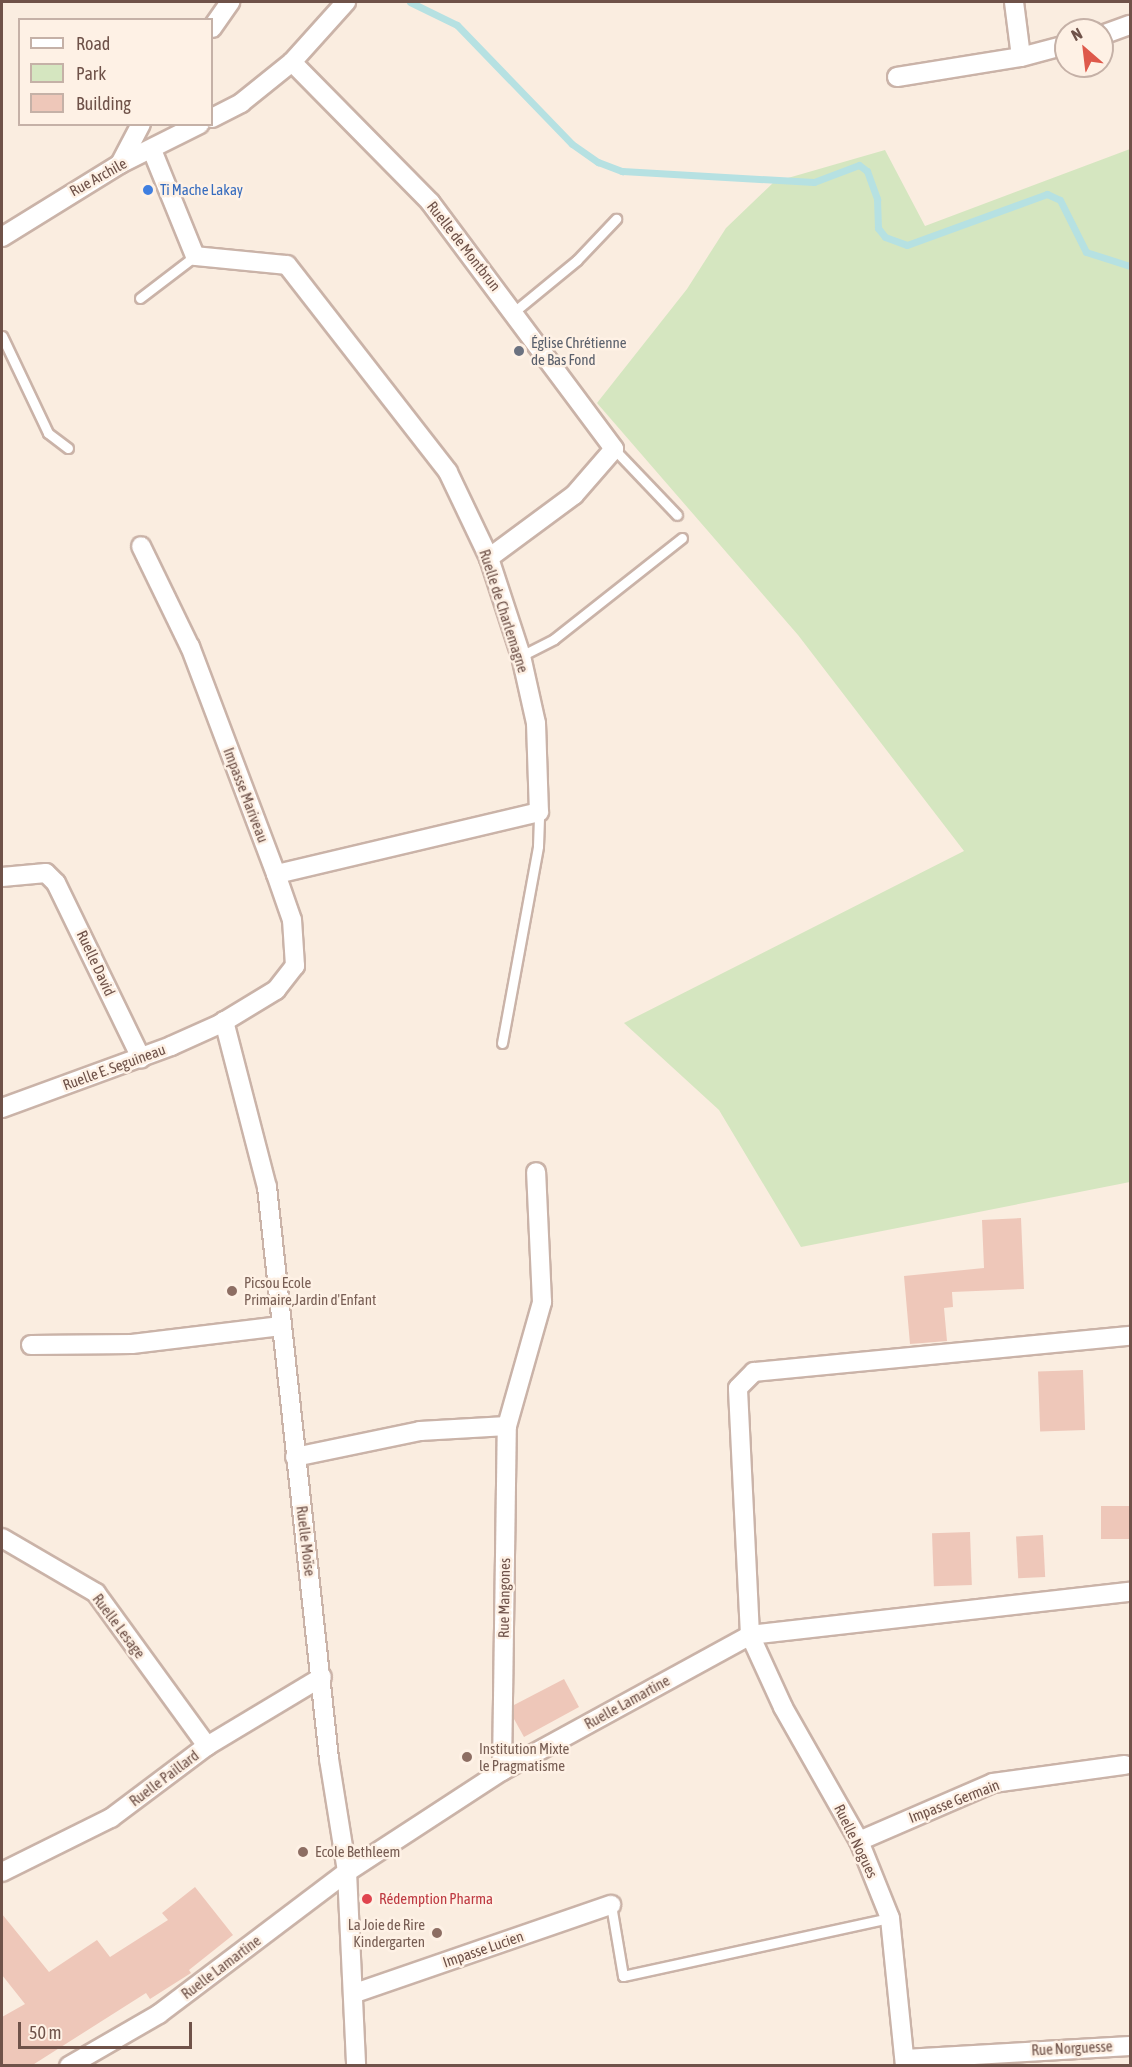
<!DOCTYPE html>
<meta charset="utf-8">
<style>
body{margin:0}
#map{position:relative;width:1132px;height:2067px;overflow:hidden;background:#faede0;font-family:"Asap Condensed",sans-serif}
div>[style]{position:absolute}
.green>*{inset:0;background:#d5e6c0}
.stream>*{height:7px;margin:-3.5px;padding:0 3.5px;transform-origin:3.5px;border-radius:3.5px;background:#b6e1e2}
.building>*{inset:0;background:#eec7b9;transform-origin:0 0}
.roads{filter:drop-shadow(2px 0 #cab3a8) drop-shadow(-2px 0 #cab3a8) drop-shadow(0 2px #cab3a8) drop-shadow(0 -2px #cab3a8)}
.lane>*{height:9px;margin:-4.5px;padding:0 4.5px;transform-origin:4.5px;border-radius:4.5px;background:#fff}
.street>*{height:18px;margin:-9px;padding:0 9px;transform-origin:9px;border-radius:9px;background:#fff}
.dots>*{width:16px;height:16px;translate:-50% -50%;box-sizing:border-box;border:3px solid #fef1e5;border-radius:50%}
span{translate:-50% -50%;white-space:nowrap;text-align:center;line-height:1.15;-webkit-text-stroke:5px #fef1e5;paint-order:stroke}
.street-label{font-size:15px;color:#6f5249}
.shop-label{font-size:15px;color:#366cbe}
.left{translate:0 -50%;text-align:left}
.worship-label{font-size:15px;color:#5b616d}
.education-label{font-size:15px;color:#785e54}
.right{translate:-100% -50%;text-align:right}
.health-label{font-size:15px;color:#be3a42}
.frame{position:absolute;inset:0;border:3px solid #6f5249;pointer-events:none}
.legend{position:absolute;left:18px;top:18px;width:195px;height:108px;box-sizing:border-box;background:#fef1e5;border:2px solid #c5b1a7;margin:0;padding:8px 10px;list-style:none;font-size:18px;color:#6f5249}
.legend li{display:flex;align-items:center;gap:12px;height:30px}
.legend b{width:30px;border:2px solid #c5b1a7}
.north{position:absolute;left:1054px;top:18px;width:60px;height:60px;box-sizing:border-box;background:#fef1e5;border:2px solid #c5b1a7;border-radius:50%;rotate:332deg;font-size:16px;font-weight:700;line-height:24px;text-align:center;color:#6f5249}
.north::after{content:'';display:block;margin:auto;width:21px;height:27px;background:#de594b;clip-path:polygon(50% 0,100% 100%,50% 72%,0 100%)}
.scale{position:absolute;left:18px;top:2022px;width:174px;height:27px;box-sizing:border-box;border:3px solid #6f5249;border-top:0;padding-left:8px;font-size:18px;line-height:21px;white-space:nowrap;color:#6f5249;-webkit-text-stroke:4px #fef1e5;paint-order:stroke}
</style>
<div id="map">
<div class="green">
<i style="clip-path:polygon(1130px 149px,1130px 1182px,801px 1247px,719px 1110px,624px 1023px,964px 851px,798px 635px,597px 403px,687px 289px,726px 228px,774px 182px,885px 150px,925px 226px)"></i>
</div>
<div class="stream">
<i style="left:410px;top:2px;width:52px;rotate:26.1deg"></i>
<i style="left:457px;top:25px;width:165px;rotate:46deg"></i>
<i style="left:572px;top:144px;width:32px;rotate:35deg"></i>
<i style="left:598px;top:162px;width:26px;rotate:21deg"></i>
<i style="left:622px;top:171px;width:192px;rotate:3.3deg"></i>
<i style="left:814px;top:182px;width:48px;rotate:-20.7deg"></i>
<i style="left:859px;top:165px;width:10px;rotate:37deg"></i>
<i style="left:867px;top:171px;width:30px;rotate:70deg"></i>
<i style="left:877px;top:199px;width:29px;rotate:88deg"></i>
<i style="left:878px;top:228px;width:11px;rotate:52deg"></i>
<i style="left:885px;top:237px;width:23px;rotate:20deg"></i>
<i style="left:907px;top:245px;width:149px;rotate:-20deg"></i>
<i style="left:1047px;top:194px;width:14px;rotate:25deg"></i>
<i style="left:1060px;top:200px;width:58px;rotate:63.4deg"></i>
<i style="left:1086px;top:252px;width:46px;rotate:17.7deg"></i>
</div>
<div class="building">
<i style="clip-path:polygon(1021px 1218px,1024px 1289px,952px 1292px,953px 1307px,944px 1308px,947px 1341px,910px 1344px,904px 1276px,984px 1268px,982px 1220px)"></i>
<i style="left:1083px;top:1370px;width:60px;height:45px;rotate:88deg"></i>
<i style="left:1131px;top:1506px;width:33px;height:30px;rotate:90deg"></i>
<i style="left:970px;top:1532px;width:53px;height:38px;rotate:88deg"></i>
<i style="left:1043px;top:1535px;width:42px;height:27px;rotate:87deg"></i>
<i style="clip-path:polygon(564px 1679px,579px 1707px,524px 1737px,514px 1719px,514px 1705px)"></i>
<i style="clip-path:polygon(195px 1887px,233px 1935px,189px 1970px,191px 1973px,150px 1999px,146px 1993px,31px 2066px,2px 2066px,2px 2017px,25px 2004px,2px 1975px,2px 1914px,49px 1972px,97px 1940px,110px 1957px,168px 1920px,162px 1913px)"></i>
</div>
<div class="roads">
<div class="lane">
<i style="left:140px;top:298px;width:69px;rotate:-37.4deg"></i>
<i style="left:515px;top:311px;width:80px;rotate:-39.4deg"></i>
<i style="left:577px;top:260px;width:57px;rotate:-46.4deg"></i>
<i style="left:2px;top:336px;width:107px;rotate:64.6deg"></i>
<i style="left:48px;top:433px;width:25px;rotate:37deg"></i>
<i style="left:614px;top:449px;width:91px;rotate:46.3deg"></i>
<i style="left:521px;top:656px;width:37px;rotate:-27deg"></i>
<i style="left:554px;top:639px;width:163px;rotate:-38.3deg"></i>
<i style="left:502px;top:1043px;width:200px;rotate:-79.6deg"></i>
<i style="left:538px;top:846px;width:34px;rotate:-88deg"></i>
<i style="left:611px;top:1905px;width:72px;rotate:80.4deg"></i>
<i style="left:623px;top:1976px;width:273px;rotate:-12.3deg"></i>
</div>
<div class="street">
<i style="left:1014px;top:2px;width:55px;rotate:82.7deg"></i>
<i style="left:212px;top:28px;width:32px;rotate:-55deg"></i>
<i style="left:1102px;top:35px;width:30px;rotate:-20deg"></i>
<i style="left:292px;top:62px;width:197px;rotate:45.4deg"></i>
<i style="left:430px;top:202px;width:308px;rotate:53.3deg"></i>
<i style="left:614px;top:449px;width:61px;rotate:131deg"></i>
<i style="left:574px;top:495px;width:106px;rotate:143.5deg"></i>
<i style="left:897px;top:77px;width:126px;rotate:-9.2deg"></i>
<i style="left:1021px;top:57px;width:47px;rotate:-14.9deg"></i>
<i style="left:212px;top:118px;width:33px;rotate:-27deg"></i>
<i style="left:241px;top:103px;width:65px;rotate:-38.8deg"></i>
<i style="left:292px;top:62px;width:81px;rotate:-48deg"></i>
<i style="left:152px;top:150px;width:114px;rotate:67.9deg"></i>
<i style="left:195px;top:256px;width:92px;rotate:5.6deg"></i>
<i style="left:287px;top:265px;width:262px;rotate:52.1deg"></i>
<i style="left:448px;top:472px;width:95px;rotate:64.5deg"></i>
<i style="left:489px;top:558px;width:103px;rotate:71.9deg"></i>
<i style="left:521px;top:656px;width:69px;rotate:77.4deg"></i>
<i style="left:536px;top:723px;width:89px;rotate:88.1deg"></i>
<i style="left:539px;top:812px;width:270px;rotate:166.7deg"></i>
<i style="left:120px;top:164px;width:45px;rotate:-62.3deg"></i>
<i style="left:2px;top:237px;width:139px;rotate:-31.7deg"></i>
<i style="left:120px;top:164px;width:89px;rotate:-26.6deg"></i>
<i style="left:2px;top:877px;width:44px;rotate:-5.2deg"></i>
<i style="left:46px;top:873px;width:14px;rotate:45deg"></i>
<i style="left:56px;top:883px;width:195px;rotate:64.1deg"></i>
<i style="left:224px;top:1021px;width:171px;rotate:75.5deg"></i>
<i style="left:267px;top:1187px;width:575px;rotate:83.81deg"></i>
<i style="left:329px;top:1759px;width:114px;rotate:80.9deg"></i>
<i style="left:347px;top:1872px;width:194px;rotate:87.3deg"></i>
<i style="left:2px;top:1108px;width:180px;rotate:-20.1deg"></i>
<i style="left:171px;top:1046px;width:54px;rotate:-24.2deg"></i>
<i style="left:220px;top:1024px;width:66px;rotate:-31.3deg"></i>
<i style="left:276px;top:990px;width:31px;rotate:-52deg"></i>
<i style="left:295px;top:966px;width:46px;rotate:-93.7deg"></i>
<i style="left:292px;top:920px;width:49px;rotate:-109.2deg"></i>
<i style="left:276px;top:874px;width:243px;rotate:-110.7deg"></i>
<i style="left:190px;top:647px;width:112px;rotate:-115.9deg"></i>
<i style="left:31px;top:1345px;width:101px;rotate:-0.6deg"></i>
<i style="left:132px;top:1344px;width:150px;rotate:-6.9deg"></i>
<i style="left:295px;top:1457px;width:128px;rotate:-11.7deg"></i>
<i style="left:420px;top:1431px;width:87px;rotate:-3.3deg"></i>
<i style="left:2px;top:1538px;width:109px;rotate:30.3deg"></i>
<i style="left:96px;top:1593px;width:189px;rotate:54deg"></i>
<i style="left:502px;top:1771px;width:345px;rotate:-89.2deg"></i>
<i style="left:507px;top:1426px;width:129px;rotate:-74.2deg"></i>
<i style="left:542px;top:1302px;width:130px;rotate:-92.6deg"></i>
<i style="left:859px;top:1841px;width:146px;rotate:-23.4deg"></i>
<i style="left:993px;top:1783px;width:133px;rotate:-7.8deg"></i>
<i style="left:2px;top:1872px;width:122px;rotate:-26.4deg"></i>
<i style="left:111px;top:1818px;width:120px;rotate:-36.9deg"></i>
<i style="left:207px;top:1746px;width:134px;rotate:-31deg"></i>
<i style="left:355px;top:1993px;width:271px;rotate:-19deg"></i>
<i style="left:905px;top:2059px;width:225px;rotate:-3.3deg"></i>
<i style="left:69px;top:2066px;width:104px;rotate:-30deg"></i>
<i style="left:159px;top:2014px;width:236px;rotate:-37.1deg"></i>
<i style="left:347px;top:1872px;width:185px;rotate:-33.1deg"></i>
<i style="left:502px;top:1771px;width:283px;rotate:-28.7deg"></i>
<i style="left:750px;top:1635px;width:382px;rotate:-6.5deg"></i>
<i style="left:905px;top:2066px;width:149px;rotate:-95.8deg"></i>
<i style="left:890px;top:1918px;width:83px;rotate:-111.9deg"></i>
<i style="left:859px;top:1841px;width:154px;rotate:-119.6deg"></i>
<i style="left:783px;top:1707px;width:79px;rotate:-114.6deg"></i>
<i style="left:750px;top:1635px;width:247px;rotate:-92.8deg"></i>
<i style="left:738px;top:1388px;width:23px;rotate:-45deg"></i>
<i style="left:754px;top:1372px;width:378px;rotate:-5.5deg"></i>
</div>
</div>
<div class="dots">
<i style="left:148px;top:190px;background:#3f7fe0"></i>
<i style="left:519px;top:351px;background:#6b7280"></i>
<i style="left:232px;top:1291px;background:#8d6e63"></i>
<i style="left:467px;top:1757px;background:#8d6e63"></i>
<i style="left:303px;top:1852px;background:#8d6e63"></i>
<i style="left:367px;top:1899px;background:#e0444e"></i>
<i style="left:437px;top:1933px;background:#8d6e63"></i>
</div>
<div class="street-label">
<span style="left:98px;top:177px;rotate:-29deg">Rue Archile</span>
<span style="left:464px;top:246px;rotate:52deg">Ruelle de Montbrun</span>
<span style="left:504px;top:611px;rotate:72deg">Ruelle de Charlemagne</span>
<span style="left:246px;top:795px;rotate:69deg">Impasse Mariveau</span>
<span style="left:96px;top:963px;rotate:65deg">Ruelle David</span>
<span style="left:114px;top:1067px;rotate:-20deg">Ruelle E. Seguineau</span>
<span style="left:306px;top:1541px;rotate:83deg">Ruelle Moïse</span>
<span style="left:504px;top:1598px;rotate:-89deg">Rue Mangones</span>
<span style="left:119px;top:1626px;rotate:53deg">Ruelle Lesage</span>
<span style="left:627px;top:1702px;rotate:-29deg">Ruelle Lamartine</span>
<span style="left:164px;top:1778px;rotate:-37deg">Ruelle Paillard</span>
<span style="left:954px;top:1801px;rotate:-21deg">Impasse Germain</span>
<span style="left:856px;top:1841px;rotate:64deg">Ruelle Nogues</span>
<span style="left:483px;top:1949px;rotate:-19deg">Impasse Lucien</span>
<span style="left:221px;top:1967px;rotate:-37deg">Ruelle Lamartine</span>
<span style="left:1072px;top:2048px;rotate:-3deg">Rue Norguesse</span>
</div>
<div class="shop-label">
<span class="left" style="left:160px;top:190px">Ti Mache Lakay</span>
</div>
<div class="worship-label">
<span class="left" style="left:531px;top:351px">Église Chrétienne<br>de Bas Fond</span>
</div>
<div class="education-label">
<span class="left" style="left:244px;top:1291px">Picsou Ecole<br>Primaire,Jardin d'Enfant</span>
<span class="left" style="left:479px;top:1757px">Institution Mixte<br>le Pragmatisme</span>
<span class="left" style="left:315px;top:1852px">Ecole Bethleem</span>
<span class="right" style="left:425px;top:1933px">La Joie de Rire<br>Kindergarten</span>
</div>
<div class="health-label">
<span class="left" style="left:379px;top:1899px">Rédemption Pharma</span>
</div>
<div class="frame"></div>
<ul class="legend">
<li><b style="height:8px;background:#fff"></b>Road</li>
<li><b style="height:16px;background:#d5e6c0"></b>Park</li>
<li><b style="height:16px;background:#eec7b9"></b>Building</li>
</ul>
<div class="north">N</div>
<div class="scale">50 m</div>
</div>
